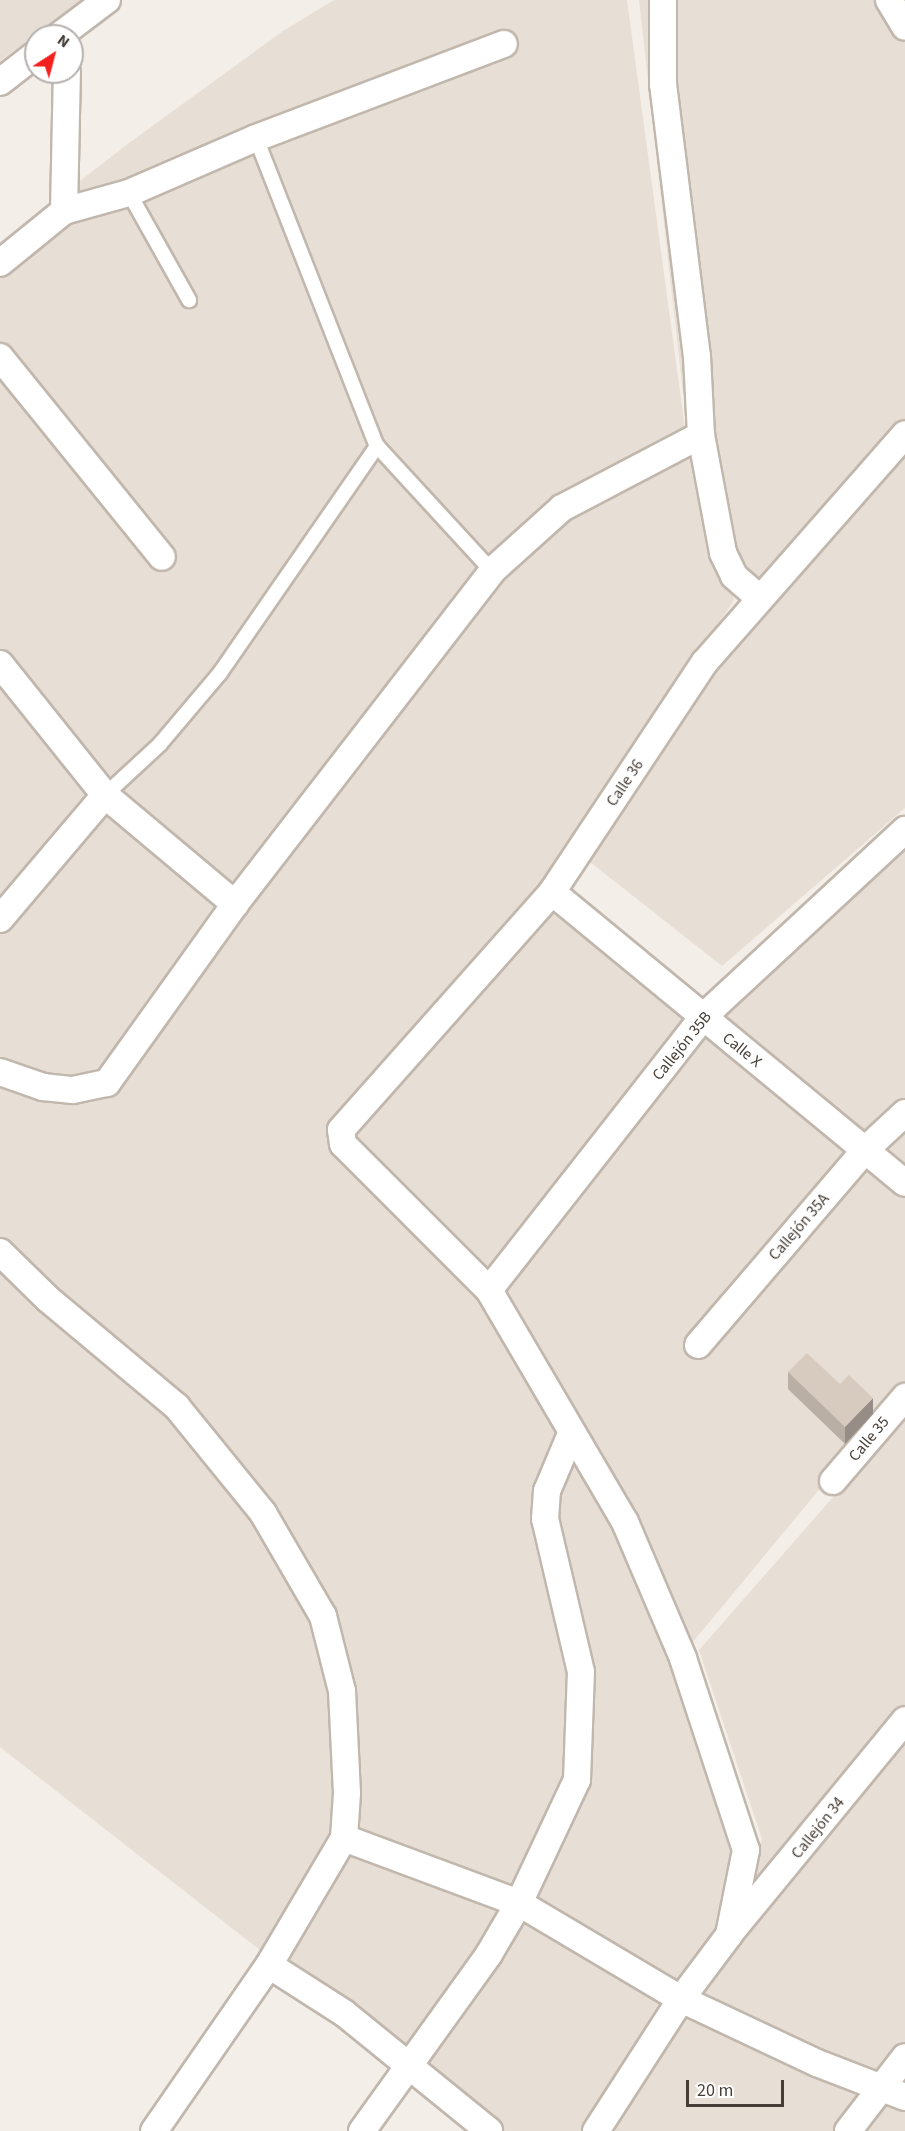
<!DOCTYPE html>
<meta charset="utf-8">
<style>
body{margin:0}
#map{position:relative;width:905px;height:2131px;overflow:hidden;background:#f3eee7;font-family:"Source Sans 3",sans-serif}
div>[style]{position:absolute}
.residential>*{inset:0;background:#e7dfd5}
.roads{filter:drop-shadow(2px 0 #c1b7ad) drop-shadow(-2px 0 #c1b7ad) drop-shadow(0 2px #c1b7ad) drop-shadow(0 -2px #c1b7ad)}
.lane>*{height:14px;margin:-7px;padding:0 7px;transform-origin:7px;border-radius:7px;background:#fff}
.street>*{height:26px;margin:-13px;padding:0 13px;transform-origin:13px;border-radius:13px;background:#fff}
.wall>*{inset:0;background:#b9afa5}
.shaded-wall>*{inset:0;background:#968e86}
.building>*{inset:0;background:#d7cbc0}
span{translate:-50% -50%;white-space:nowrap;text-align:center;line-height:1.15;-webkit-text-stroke:5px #fff;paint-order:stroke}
.street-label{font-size:16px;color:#463d36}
.north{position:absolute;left:24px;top:24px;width:60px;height:60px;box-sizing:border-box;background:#fff;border:2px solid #b5b1af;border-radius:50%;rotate:36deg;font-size:16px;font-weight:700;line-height:24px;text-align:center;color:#463d36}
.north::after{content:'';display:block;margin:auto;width:21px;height:27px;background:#f4201d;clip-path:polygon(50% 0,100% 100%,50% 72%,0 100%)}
.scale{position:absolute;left:686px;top:2080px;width:98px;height:27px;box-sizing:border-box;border:3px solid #463d36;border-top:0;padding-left:8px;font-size:18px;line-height:21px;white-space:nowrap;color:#463d36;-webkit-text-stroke:4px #fff;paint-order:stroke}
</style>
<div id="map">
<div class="residential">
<i style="clip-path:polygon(0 0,81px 0,0 61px)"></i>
<i style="clip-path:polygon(334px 0,627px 0,688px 451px,734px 600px,548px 884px,330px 1133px,481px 1296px,574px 1445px,685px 1690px,738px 1850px,723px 1934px,587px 2131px,502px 2131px,256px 1947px,0 1747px,0 243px,129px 143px,283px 31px)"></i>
<i style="clip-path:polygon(639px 0,905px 0,905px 808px,722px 966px,590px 862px,742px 601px,686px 420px)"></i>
<i style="clip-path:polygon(905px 838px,905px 1386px,692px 1643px,605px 1465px,501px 1293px,350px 1137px,548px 910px,703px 1026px)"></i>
<i style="clip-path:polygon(905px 1415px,905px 2131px,605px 2131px,734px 1943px,762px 1839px,699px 1650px)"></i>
</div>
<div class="roads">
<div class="lane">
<i style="left:256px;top:138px;width:331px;rotate:68.6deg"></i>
<i style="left:377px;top:446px;width:170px;rotate:47.4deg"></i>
<i style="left:129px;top:193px;width:123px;rotate:60.7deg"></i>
<i style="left:105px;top:795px;width:75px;rotate:-42.8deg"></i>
<i style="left:160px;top:744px;width:93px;rotate:-49.8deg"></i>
<i style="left:220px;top:673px;width:276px;rotate:-55.3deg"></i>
</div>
<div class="street">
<i style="left:663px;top:0;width:84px;rotate:90deg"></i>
<i style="left:663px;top:84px;width:274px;rotate:82.9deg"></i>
<i style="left:697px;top:356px;width:79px;rotate:87.1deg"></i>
<i style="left:701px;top:435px;width:120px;rotate:79.4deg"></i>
<i style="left:723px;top:553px;width:25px;rotate:64deg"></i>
<i style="left:734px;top:576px;width:33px;rotate:41deg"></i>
<i style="left:889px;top:0;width:31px;rotate:59deg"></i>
<i style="left:59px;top:36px;width:60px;rotate:-36.9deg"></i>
<i style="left:0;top:82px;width:46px;rotate:-37.9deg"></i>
<i style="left:64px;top:211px;width:67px;rotate:-15.5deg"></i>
<i style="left:129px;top:193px;width:138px;rotate:-23.4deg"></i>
<i style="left:256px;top:138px;width:265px;rotate:-20.8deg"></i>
<i style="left:0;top:263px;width:82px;rotate:-39.1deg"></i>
<i style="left:64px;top:211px;width:139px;rotate:-88.8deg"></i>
<i style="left:0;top:357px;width:257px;rotate:51deg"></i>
<i style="left:0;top:664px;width:168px;rotate:51.3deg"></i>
<i style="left:105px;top:795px;width:170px;rotate:40deg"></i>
<i style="left:552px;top:892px;width:457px;rotate:39.5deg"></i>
<i style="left:0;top:919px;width:162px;rotate:-49.7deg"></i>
<i style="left:0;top:1072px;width:46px;rotate:19.2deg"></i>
<i style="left:43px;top:1087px;width:30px;rotate:6deg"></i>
<i style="left:73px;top:1090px;width:35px;rotate:-12deg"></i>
<i style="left:107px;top:1083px;width:220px;rotate:-54.4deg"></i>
<i style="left:235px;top:904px;width:421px;rotate:-52.3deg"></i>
<i style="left:492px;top:571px;width:94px;rotate:-42deg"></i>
<i style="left:562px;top:508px;width:157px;rotate:-27.7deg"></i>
<i style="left:0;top:1252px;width:67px;rotate:44.4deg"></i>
<i style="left:48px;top:1299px;width:168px;rotate:39.9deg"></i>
<i style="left:177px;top:1407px;width:136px;rotate:50.9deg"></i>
<i style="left:263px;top:1513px;width:119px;rotate:59.8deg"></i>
<i style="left:323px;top:1616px;width:77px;rotate:75.8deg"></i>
<i style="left:342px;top:1691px;width:102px;rotate:87.2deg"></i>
<i style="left:347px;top:1793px;width:45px;rotate:93.8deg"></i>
<i style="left:344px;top:1838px;width:147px;rotate:120.6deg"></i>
<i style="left:269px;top:1965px;width:202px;rotate:124.7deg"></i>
<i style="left:489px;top:1290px;width:345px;rotate:-51.9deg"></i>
<i style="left:702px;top:1018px;width:277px;rotate:-42.8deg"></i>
<i style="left:698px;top:1345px;width:258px;rotate:-49.4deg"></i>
<i style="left:866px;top:1149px;width:53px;rotate:-42.7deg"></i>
<i style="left:833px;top:1481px;width:111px;rotate:-49.4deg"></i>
<i style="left:344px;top:1838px;width:187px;rotate:20.4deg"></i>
<i style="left:519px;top:1903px;width:188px;rotate:30.7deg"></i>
<i style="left:681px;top:1999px;width:150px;rotate:25.2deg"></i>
<i style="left:817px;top:2063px;width:94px;rotate:21.1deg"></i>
<i style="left:731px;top:1932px;width:274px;rotate:-50.6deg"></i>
<i style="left:269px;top:1965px;width:89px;rotate:32.6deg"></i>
<i style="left:344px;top:2013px;width:187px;rotate:39.1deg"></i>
<i style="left:362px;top:2131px;width:218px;rotate:-54.3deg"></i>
<i style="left:489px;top:1954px;width:59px;rotate:-59.5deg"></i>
<i style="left:519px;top:1903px;width:136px;rotate:-64.8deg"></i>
<i style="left:577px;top:1780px;width:108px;rotate:-87.9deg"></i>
<i style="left:581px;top:1672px;width:157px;rotate:-103.2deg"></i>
<i style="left:545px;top:1519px;width:28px;rotate:-86deg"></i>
<i style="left:547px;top:1491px;width:62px;rotate:-67.2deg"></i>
<i style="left:596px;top:2131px;width:157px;rotate:-57.2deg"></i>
<i style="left:681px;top:1999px;width:80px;rotate:-53.1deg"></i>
<i style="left:729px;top:1935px;width:87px;rotate:-78.7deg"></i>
<i style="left:746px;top:1850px;width:202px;rotate:-108.2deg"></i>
<i style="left:683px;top:1658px;width:148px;rotate:-113.1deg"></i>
<i style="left:625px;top:1522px;width:269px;rotate:-120.4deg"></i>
<i style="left:489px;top:1290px;width:206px;rotate:-135deg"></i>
<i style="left:343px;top:1144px;width:14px;rotate:-98deg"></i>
<i style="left:341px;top:1130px;width:318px;rotate:-48.4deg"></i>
<i style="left:552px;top:892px;width:276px;rotate:-56.4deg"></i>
<i style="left:705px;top:662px;width:303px;rotate:-48.7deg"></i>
<i style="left:848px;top:2131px;width:93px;rotate:-52.4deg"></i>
</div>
</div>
<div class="wall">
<i style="clip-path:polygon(788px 1372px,840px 1384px,873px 1414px,845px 1444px,788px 1389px)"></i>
</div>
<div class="shaded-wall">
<i style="clip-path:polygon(873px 1398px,873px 1414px,845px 1444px,845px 1427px)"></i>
</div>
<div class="building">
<i style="clip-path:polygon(807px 1353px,840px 1384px,849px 1375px,873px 1398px,845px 1427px,788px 1372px)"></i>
</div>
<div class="street-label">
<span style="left:625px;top:783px;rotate:-56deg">Calle 36</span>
<span style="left:682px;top:1046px;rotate:-51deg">Callejón 35B</span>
<span style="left:742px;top:1050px;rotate:39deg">Calle X</span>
<span style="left:799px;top:1227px;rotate:-49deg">Callejón 35A</span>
<span style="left:869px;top:1439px;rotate:-50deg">Calle 35</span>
<span style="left:818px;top:1828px;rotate:-51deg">Callejón 34</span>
</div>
<div class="north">N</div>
<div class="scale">20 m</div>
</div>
